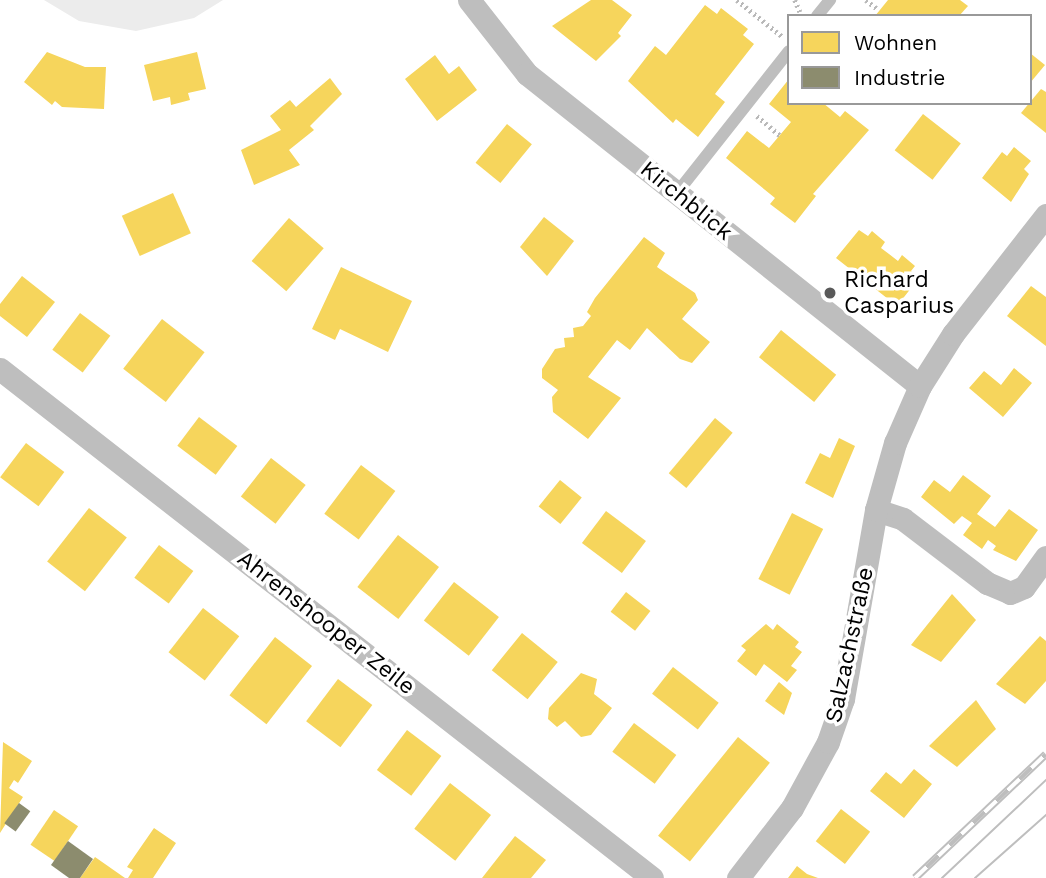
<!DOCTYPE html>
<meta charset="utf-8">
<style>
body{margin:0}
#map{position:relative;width:1046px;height:878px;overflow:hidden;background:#fff;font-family:"Work Sans",sans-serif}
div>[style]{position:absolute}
.green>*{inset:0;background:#ececec}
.homes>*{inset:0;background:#f6d55c;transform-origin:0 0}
.industry>*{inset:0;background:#8c8c6e;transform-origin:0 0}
.path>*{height:4.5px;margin-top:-2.25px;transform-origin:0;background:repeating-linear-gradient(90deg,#b9b9b9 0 2px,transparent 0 5.5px)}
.lane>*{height:12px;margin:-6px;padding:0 6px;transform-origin:6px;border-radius:6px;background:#bebebe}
.street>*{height:23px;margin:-11.5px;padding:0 11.5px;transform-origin:11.5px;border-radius:11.5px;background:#bebebe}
.tram>*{height:2px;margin:-1px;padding:0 1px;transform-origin:1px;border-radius:1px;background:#bebebe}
.rail>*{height:8px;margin-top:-4px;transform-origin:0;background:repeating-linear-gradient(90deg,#fff 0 16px,#bebebe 0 32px);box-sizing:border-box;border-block:2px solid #bebebe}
.dots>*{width:19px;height:19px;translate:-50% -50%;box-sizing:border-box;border:4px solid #fff;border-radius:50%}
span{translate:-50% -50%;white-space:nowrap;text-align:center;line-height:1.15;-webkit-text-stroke:7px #fff;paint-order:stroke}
.street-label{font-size:23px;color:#000}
.poi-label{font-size:23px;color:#000}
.left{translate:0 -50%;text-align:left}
.legend{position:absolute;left:787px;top:14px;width:245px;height:91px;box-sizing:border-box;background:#fff;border:2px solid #999;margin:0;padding:9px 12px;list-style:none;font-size:21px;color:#000}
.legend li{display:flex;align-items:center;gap:14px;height:35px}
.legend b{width:35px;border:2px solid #999}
</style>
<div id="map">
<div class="green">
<i style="clip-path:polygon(44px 0,223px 0,194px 18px,136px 31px,79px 21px)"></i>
</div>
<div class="homes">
<i style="clip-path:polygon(591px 0,612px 0,632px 15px,618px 33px,621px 36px,596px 61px,552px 26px)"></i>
<i style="clip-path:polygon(888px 0,960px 0,968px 6px,959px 16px,875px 16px)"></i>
<i style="clip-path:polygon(705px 5px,717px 14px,721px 8px,748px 29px,743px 35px,754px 44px,715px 94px,725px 102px,698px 137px,676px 119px,673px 123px,628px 81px,655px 46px,666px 55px)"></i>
<i style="clip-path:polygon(47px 52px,85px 67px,106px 67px,104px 109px,62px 107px,55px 101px,52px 105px,24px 82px)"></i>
<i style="clip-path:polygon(197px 52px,206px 89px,188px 93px,190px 100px,171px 105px,170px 97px,153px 101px,144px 65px)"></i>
<i style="clip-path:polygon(1030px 53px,1045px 65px,1030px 83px)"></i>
<i style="clip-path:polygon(435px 55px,449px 74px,459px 66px,477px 90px,437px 121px,405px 79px)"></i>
<i style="clip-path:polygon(330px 78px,342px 94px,310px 126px,314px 130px,289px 150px,300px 165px,254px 185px,241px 150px,281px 130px,270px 116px,290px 100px,296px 107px)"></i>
<i style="clip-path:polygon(789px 79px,789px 103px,823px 103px,840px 117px,845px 111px,869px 130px,813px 194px,816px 196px,795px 223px,770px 204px,775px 198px,726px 158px,747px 131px,769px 148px,791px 122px,769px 104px)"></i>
<i style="clip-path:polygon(1041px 89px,1046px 92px,1046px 133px,1021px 113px)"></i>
<i style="left:923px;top:114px;width:48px;height:46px;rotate:38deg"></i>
<i style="left:507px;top:124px;width:32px;height:50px;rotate:39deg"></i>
<i style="clip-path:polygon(1014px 147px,1031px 161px,1024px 169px,1029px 174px,1011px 202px,982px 178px,1002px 152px,1007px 156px)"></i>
<i style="left:173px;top:193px;width:44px;height:56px;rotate:66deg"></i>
<i style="clip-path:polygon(544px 217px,574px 241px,547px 276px,520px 247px)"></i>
<i style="left:289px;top:218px;width:46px;height:57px;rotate:41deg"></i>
<i style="clip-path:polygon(859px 230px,868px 236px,872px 231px,885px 242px,881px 248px,889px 254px,898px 261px,902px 255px,915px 266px,911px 271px,919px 278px,897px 306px,836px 258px)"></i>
<i style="clip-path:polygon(644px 237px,665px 253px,657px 267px,695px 293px,698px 300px,682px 319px,710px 342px,692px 363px,680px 359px,647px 328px,630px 350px,617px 340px,588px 377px,621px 398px,588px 439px,553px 412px,552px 397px,558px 390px,542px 378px,542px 369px,555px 349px,565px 347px,564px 338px,574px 337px,573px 328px,583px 326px,591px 316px,587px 312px,595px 298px)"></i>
<i style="clip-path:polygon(341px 267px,412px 301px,388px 352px,340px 329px,335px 340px,312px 329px)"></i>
<i style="clip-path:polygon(22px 276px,55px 302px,27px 337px,0 316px,0 304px)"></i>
<i style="clip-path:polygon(1031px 286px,1046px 297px,1046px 346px,1007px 316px)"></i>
<i style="left:80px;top:313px;width:38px;height:46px;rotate:37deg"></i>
<i style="left:162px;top:319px;width:54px;height:63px;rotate:38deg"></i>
<i style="left:781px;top:330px;width:71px;height:35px;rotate:39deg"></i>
<i style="clip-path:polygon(1014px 368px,1032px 383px,1003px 417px,969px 388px,984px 371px,1001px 385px)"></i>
<i style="left:199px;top:417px;width:48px;height:36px;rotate:37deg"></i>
<i style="left:715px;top:418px;width:23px;height:72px;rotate:40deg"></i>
<i style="clip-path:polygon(839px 438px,855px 446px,833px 498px,805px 483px,820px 453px,830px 458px)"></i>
<i style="left:26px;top:443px;width:48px;height:43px;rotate:37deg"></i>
<i style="left:271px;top:458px;width:44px;height:49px;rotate:38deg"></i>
<i style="left:361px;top:465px;width:43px;height:61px;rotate:37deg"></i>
<i style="clip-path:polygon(963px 475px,991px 496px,977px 514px,995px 527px,1009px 509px,1038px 530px,1016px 561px,993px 550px,996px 546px,988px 540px,982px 549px,963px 535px,972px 523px,962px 516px,954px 524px,921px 497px,934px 480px,950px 492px)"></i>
<i style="left:560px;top:480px;width:28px;height:34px;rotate:39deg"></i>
<i style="left:89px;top:508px;width:48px;height:68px;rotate:38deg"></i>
<i style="left:606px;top:511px;width:50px;height:40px;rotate:37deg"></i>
<i style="left:792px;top:513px;width:35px;height:74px;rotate:27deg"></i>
<i style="left:398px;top:535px;width:52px;height:66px;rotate:38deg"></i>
<i style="left:159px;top:545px;width:43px;height:41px;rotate:37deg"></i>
<i style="left:454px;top:582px;width:57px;height:49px;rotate:38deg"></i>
<i style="left:626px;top:592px;width:31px;height:25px;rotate:38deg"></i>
<i style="clip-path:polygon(952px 594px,976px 620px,941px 662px,911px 645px)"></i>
<i style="left:203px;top:608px;width:46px;height:56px;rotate:38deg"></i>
<i style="clip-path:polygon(766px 624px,773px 630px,777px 624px,799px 642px,795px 647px,802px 652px,791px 666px,797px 670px,787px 682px,764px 664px,756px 676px,737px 661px,746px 650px,741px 646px)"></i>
<i style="left:522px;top:633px;width:46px;height:48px;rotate:39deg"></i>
<i style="clip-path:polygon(1040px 636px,1046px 641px,1046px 681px,1025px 704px,996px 684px)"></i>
<i style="left:275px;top:637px;width:47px;height:74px;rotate:38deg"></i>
<i style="left:673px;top:667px;width:58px;height:34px;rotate:38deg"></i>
<i style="clip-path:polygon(581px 673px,597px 679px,594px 694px,612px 708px,591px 735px,581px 737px,565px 721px,557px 727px,548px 719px,549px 708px)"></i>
<i style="left:338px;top:679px;width:43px;height:53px;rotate:37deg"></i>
<i style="clip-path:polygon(779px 682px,792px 693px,784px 715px,765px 701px)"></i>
<i style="clip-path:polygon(976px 700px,996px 729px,957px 767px,929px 746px)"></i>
<i style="left:634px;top:723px;width:53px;height:36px;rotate:37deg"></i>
<i style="left:407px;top:730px;width:43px;height:50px;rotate:37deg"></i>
<i style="left:738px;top:737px;width:41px;height:127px;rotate:39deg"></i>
<i style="clip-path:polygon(3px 742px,32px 761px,18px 783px,14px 780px,9px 788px,23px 797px,0 833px)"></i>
<i style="clip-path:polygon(914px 769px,932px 784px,904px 818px,870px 791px,886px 772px,901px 784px)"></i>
<i style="left:450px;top:783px;width:52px;height:58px;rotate:38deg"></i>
<i style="left:841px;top:809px;width:37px;height:41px;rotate:38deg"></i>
<i style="left:54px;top:810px;width:29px;height:42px;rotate:34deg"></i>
<i style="clip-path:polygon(154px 828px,176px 843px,153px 878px,128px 878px,133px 870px,127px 867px)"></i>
<i style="clip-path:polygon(515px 836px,546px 860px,531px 878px,482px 878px)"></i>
<i style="clip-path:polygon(95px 857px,125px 878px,80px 878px)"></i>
<i style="clip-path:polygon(797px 866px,807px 874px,818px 878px,788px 878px)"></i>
</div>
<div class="industry">
<i style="left:19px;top:803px;width:14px;height:25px;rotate:36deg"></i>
<i style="clip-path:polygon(68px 841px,93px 859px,80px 878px,69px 878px,51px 865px)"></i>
</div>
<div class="path">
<i style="left:737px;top:0;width:59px;rotate:38.8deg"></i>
<i style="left:795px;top:0;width:13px;rotate:67deg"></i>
<i style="left:866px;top:0;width:16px;rotate:38deg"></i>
<i style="left:757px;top:116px;width:30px;rotate:40deg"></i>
</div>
<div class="lane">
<i style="left:817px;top:16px;width:21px;rotate:-51deg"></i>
<i style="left:676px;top:194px;width:182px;rotate:-51.7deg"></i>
</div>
<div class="street">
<i style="left:469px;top:0;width:94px;rotate:51.9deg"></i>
<i style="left:527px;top:74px;width:502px;rotate:38.45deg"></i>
<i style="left:0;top:369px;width:827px;rotate:37.98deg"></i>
<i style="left:876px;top:510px;width:28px;rotate:18deg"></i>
<i style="left:903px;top:519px;width:106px;rotate:37.3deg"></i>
<i style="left:987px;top:583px;width:25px;rotate:23deg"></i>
<i style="left:1010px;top:593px;width:15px;rotate:-23deg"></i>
<i style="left:1024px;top:587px;width:37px;rotate:-54deg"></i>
<i style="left:738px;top:878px;width:88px;rotate:-52.4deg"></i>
<i style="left:792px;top:808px;width:75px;rotate:-61.4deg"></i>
<i style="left:828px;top:742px;width:46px;rotate:-70.8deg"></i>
<i style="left:843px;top:699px;width:192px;rotate:-80.1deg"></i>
<i style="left:876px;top:510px;width:70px;rotate:-74.2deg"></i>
<i style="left:895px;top:443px;width:62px;rotate:-66.3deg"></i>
<i style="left:920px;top:386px;width:62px;rotate:-57.6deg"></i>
<i style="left:953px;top:334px;width:151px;rotate:-52deg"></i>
</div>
<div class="tram">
<i style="left:942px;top:878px;width:143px;rotate:-43.3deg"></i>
<i style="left:975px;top:878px;width:95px;rotate:-41.6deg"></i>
</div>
<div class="rail">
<i style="left:915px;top:878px;width:180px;rotate:-43.4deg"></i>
</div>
<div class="dots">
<i style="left:830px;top:293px;background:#595959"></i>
</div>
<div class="street-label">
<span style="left:686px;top:201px;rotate:39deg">Kirchblick</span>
<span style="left:326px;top:623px;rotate:38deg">Ahrenshooper Zeile</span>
<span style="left:850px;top:645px;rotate:-78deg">Salzachstraße</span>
</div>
<div class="poi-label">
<span class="left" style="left:844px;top:293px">Richard<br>Casparius</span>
</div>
<ul class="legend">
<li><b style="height:19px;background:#f6d55c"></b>Wohnen</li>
<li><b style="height:19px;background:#8c8c6e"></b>Industrie</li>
</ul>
</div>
